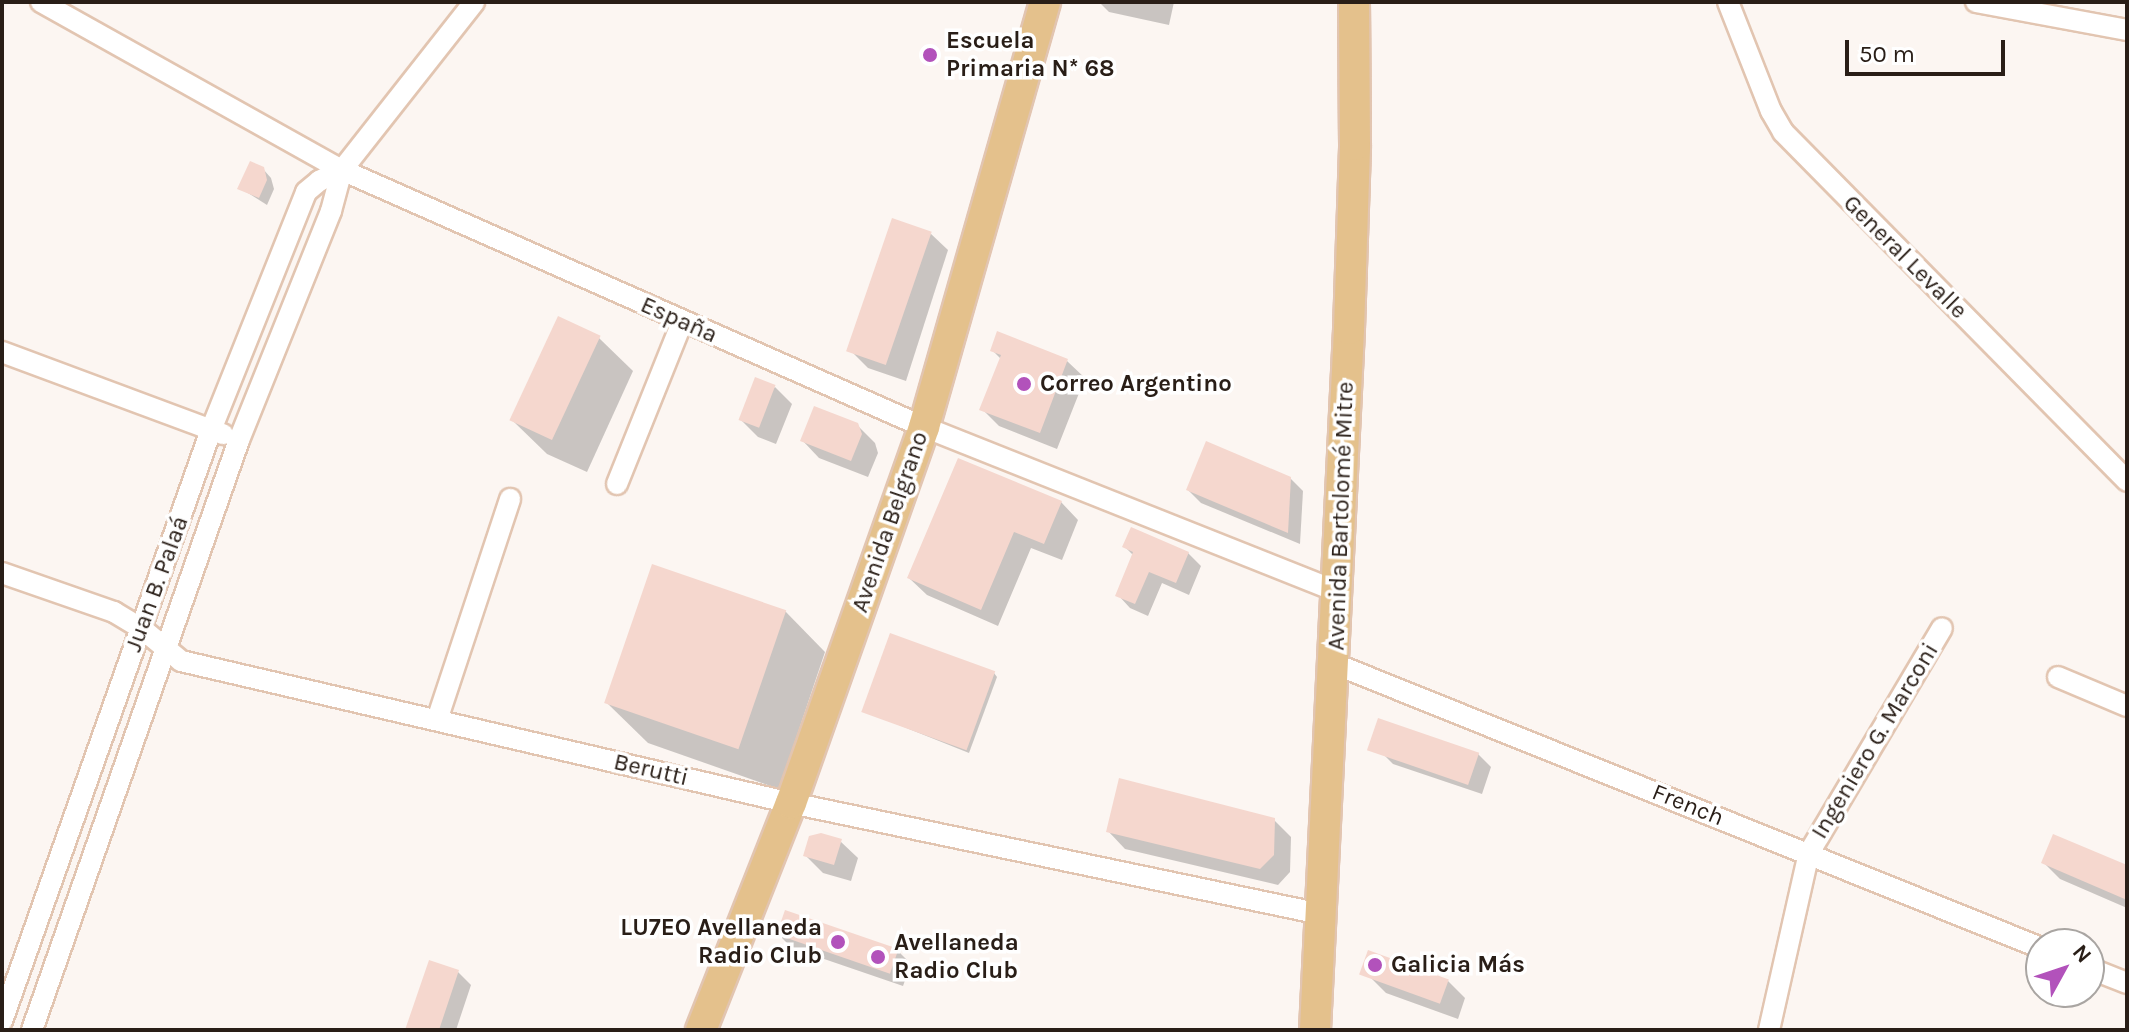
<!DOCTYPE html>
<meta charset="utf-8">
<style>
body{margin:0}
#map{position:relative;width:2129px;height:1032px;overflow:hidden;background:#fcf6f2;font-family:Karla,sans-serif}
div>[style]{position:absolute}
.shadow>*{inset:0;background:#0003}
.building>*{inset:0;background:#f5d7ce;transform-origin:0 0}
.roads{filter:drop-shadow(2px 0 #e2c5b1) drop-shadow(-2px 0 #e2c5b1) drop-shadow(0 2px #e2c5b1) drop-shadow(0 -2px #e2c5b1)}
.minor>*{height:20px;margin:-10px;padding:0 10px;transform-origin:10px;border-radius:10px;background:#fff}
.primary>*{height:30px;margin:-15px;padding:0 15px;transform-origin:15px;border-radius:15px;background:#e4c18c}
.dots>*{width:22px;height:22px;translate:-50% -50%;box-sizing:border-box;border:4px solid #fff;border-radius:50%}
span{translate:-50% -50%;white-space:nowrap;text-align:center;line-height:1.15;-webkit-text-stroke:7px #fff;paint-order:stroke}
.poi-label{font-size:24px;color:#291e17;font-weight:700}
.left{translate:0 -50%;text-align:left}
.right{translate:-100% -50%;text-align:right}
.street-label{font-size:24px;color:#291e17}
.frame{position:absolute;inset:0;border:4px solid #291e17;pointer-events:none}
.north{position:absolute;left:2025px;top:928px;width:80px;height:80px;box-sizing:border-box;background:#fff;border:2px solid #a9a5a2;border-radius:50%;rotate:50deg;font-size:22px;font-weight:700;line-height:32px;text-align:center;color:#291e17}
.north::after{content:'';display:block;margin:auto;width:28px;height:36px;background:#b252bb;clip-path:polygon(50% 0,100% 100%,50% 72%,0 100%)}
.scale{position:absolute;left:1845px;top:40px;width:160px;height:36px;box-sizing:border-box;border:4px solid #291e17;border-top:0;padding-left:10px;font-size:24px;line-height:28px;white-space:nowrap;color:#291e17;-webkit-text-stroke:6px #fff;paint-order:stroke}
</style>
<div id="map">
<div class="shadow">
<i style="clip-path:polygon(1099px 2px,1174px 2px,1169px 25px,1109px 12px)"></i>
<i style="clip-path:polygon(263px 169px,271px 178px,274px 189px,267px 205px,240px 188px)"></i>
<i style="clip-path:polygon(930px 233px,948px 250px,906px 381px,868px 368px,851px 351px)"></i>
<i style="clip-path:polygon(559px 319px,599px 338px,633px 371px,587px 472px,547px 454px,513px 421px)"></i>
<i style="clip-path:polygon(992px 350px,1067px 361px,1085px 378px,1057px 449px,999px 426px,982px 409px,1001px 359px)"></i>
<i style="clip-path:polygon(775px 387px,792px 404px,776px 444px,758px 437px,741px 420px)"></i>
<i style="clip-path:polygon(857px 425px,875px 443px,878px 453px,868px 477px,819px 458px,802px 440px)"></i>
<i style="clip-path:polygon(1290px 478px,1303px 491px,1300px 544px,1201px 503px,1188px 490px)"></i>
<i style="clip-path:polygon(1061px 502px,1078px 520px,1062px 560px,1031px 548px,998px 626px,927px 595px,909px 578px)"></i>
<i style="clip-path:polygon(1125px 547px,1188px 553px,1201px 566px,1189px 595px,1162px 583px,1148px 616px,1130px 608px,1118px 595px,1134px 556px)"></i>
<i style="clip-path:polygon(785px 611px,825px 652px,779px 789px,648px 743px,607px 703px)"></i>
<i style="clip-path:polygon(994px 673px,997px 677px,969px 753px,864px 711px)"></i>
<i style="clip-path:polygon(1380px 751px,1478px 754px,1491px 767px,1482px 794px,1393px 764px)"></i>
<i style="clip-path:polygon(1274px 820px,1291px 837px,1290px 872px,1278px 885px,1125px 849px,1108px 831px)"></i>
<i style="clip-path:polygon(840px 841px,858px 858px,851px 881px,823px 873px,806px 856px)"></i>
<i style="clip-path:polygon(2043px 862px,2127px 868px,2127px 908px,2060px 879px)"></i>
<i style="clip-path:polygon(779px 935px,898px 951px,911px 964px,903px 986px,792px 948px)"></i>
<i style="clip-path:polygon(458px 972px,471px 985px,456px 1030px,407px 1030px)"></i>
<i style="clip-path:polygon(1368px 975px,1448px 981px,1465px 998px,1458px 1019px,1386px 993px)"></i>
</div>
<div class="building">
<i style="clip-path:polygon(250px 161px,264px 167px,267px 180px,259px 198px,237px 189px)"></i>
<i style="left:892px;top:218px;width:42px;height:141px;rotate:19deg"></i>
<i style="left:558px;top:316px;width:47px;height:115px;rotate:25deg"></i>
<i style="clip-path:polygon(997px 331px,1068px 359px,1040px 433px,979px 410px,1001px 355px,990px 351px)"></i>
<i style="left:755px;top:377px;width:22px;height:46px;rotate:21deg"></i>
<i style="clip-path:polygon(814px 406px,858px 423px,862px 434px,851px 461px,800px 441px)"></i>
<i style="clip-path:polygon(1206px 441px,1291px 477px,1288px 533px,1186px 490px)"></i>
<i style="clip-path:polygon(958px 458px,1062px 501px,1044px 544px,1014px 532px,981px 610px,907px 578px)"></i>
<i style="clip-path:polygon(1131px 527px,1189px 552px,1176px 583px,1149px 572px,1135px 604px,1115px 596px,1133px 552px,1122px 547px)"></i>
<i style="left:652px;top:564px;width:142px;height:147px;rotate:19deg"></i>
<i style="left:890px;top:633px;width:112px;height:84px;rotate:20deg"></i>
<i style="left:1378px;top:718px;width:107px;height:34px;rotate:19deg"></i>
<i style="clip-path:polygon(1119px 778px,1275px 818px,1274px 855px,1260px 869px,1106px 832px)"></i>
<i style="clip-path:polygon(821px 833px,842px 839px,834px 865px,803px 856px,809px 836px)"></i>
<i style="clip-path:polygon(2053px 834px,2127px 865px,2127px 900px,2041px 863px)"></i>
<i style="left:785px;top:910px;width:120px;height:26px;rotate:19deg"></i>
<i style="left:1368px;top:950px;width:86px;height:26px;rotate:20deg"></i>
<i style="clip-path:polygon(429px 960px,459px 970px,439px 1030px,405px 1030px)"></i>
</div>
<div class="roads">
<div class="minor">
<i style="left:41px;top:2px;width:345px;rotate:29.2deg"></i>
<i style="left:342px;top:170px;width:636px;rotate:23.83deg"></i>
<i style="left:924px;top:427px;width:446px;rotate:21.7deg"></i>
<i style="left:1728px;top:2px;width:117px;rotate:68.5deg"></i>
<i style="left:1771px;top:111px;width:24px;rotate:60deg"></i>
<i style="left:1783px;top:132px;width:490px;rotate:45.4deg"></i>
<i style="left:1976px;top:2px;width:154px;rotate:10.5deg"></i>
<i style="left:2px;top:352px;width:236px;rotate:20.4deg"></i>
<i style="left:617px;top:484px;width:175px;rotate:-68.1deg"></i>
<i style="left:2px;top:573px;width:119px;rotate:19.2deg"></i>
<i style="left:114px;top:612px;width:31px;rotate:31deg"></i>
<i style="left:141px;top:628px;width:52px;rotate:39.5deg"></i>
<i style="left:181px;top:661px;width:626px;rotate:13.1deg"></i>
<i style="left:791px;top:803px;width:541px;rotate:11.83deg"></i>
<i style="left:1335px;top:664px;width:761px;rotate:21.91deg"></i>
<i style="left:2058px;top:677px;width:75px;rotate:22.8deg"></i>
<i style="left:437px;top:720px;width:233px;rotate:-71.7deg"></i>
<i style="left:2089px;top:968px;width:41px;rotate:21.5deg"></i>
<i style="left:2px;top:1021px;width:627px;rotate:-70.52deg"></i>
<i style="left:211px;top:430px;width:256px;rotate:-68.2deg"></i>
<i style="left:306px;top:192px;width:17px;rotate:-40deg"></i>
<i style="left:319px;top:181px;width:25px;rotate:-26deg"></i>
<i style="left:32px;top:1030px;width:625px;rotate:-70.67deg"></i>
<i style="left:239px;top:440px;width:247px;rotate:-68.1deg"></i>
<i style="left:331px;top:211px;width:42px;rotate:-75deg"></i>
<i style="left:342px;top:170px;width:214px;rotate:-51.8deg"></i>
<i style="left:1769px;top:1030px;width:181px;rotate:-77.3deg"></i>
<i style="left:1809px;top:853px;width:261px;rotate:-59.4deg"></i>
</div>
<div class="primary">
<i style="left:701px;top:1030px;width:244px;rotate:-68.4deg"></i>
<i style="left:791px;top:803px;width:399px;rotate:-70.5deg"></i>
<i style="left:924px;top:427px;width:442px;rotate:-74.1deg"></i>
<i style="left:1315px;top:1030px;width:702px;rotate:-87.22deg"></i>
<i style="left:1349px;top:329px;width:184px;rotate:-88.1deg"></i>
<i style="left:1355px;top:145px;width:143px;rotate:-90.4deg"></i>
</div>
</div>
<div class="dots">
<i style="left:930px;top:55px;background:#b252bb"></i>
<i style="left:1024px;top:384px;background:#b252bb"></i>
<i style="left:838px;top:942px;background:#b252bb"></i>
<i style="left:878px;top:957px;background:#b252bb"></i>
<i style="left:1375px;top:965px;background:#b252bb"></i>
</div>
<div class="poi-label">
<span class="left" style="left:946px;top:55px">Escuela<br>Primaria N* 68</span>
<span class="left" style="left:1040px;top:384px">Correo Argentino</span>
<span class="right" style="left:822px;top:942px">LU7EO Avellaneda<br>Radio Club</span>
<span class="left" style="left:894px;top:957px">Avellaneda<br>Radio Club</span>
<span class="left" style="left:1391px;top:965px">Galicia Más</span>
</div>
<div class="street-label">
<span style="left:1905px;top:257px;rotate:45deg">General Levalle</span>
<span style="left:679px;top:320px;rotate:24deg">España</span>
<span style="left:1341px;top:516px;rotate:-88deg">Avenida Bartolomé Mitre</span>
<span style="left:890px;top:522px;rotate:-71deg">Avenida Belgrano</span>
<span style="left:157px;top:584px;rotate:-70deg">Juan B. Palaá</span>
<span style="left:1875px;top:741px;rotate:-59deg">Ingeniero G. Marconi</span>
<span style="left:651px;top:770px;rotate:13deg">Berutti</span>
<span style="left:1688px;top:805px;rotate:22deg">French</span>
</div>
<div class="frame"></div>
<div class="north">N</div>
<div class="scale">50 m</div>
</div>
